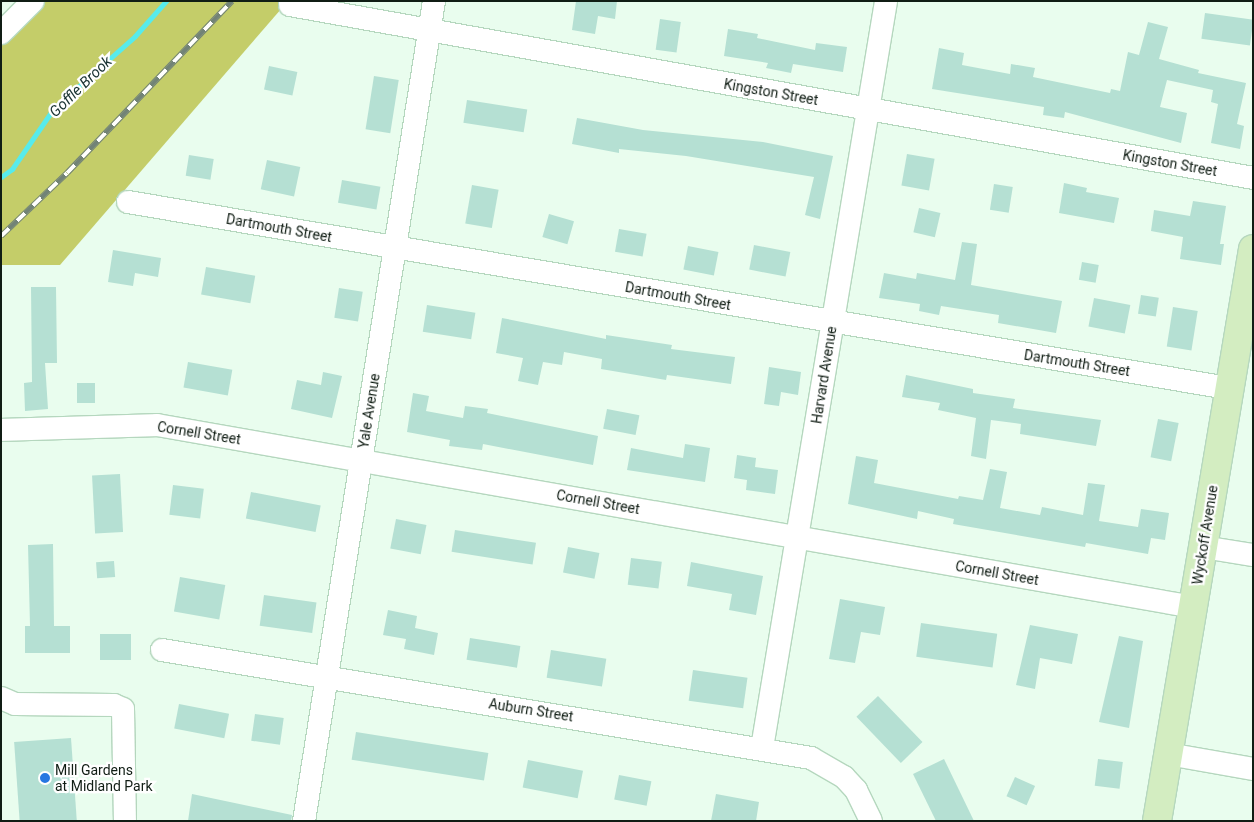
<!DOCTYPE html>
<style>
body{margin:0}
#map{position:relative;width:1254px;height:822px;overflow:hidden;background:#e9fdee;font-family:Roboto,sans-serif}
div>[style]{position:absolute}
.forest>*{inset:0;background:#c4cd69}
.stream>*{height:5px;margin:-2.5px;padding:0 2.5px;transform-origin:2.5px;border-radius:2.5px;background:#57ebec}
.building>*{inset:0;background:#b5e0d3;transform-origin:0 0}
.roads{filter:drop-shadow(1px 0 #b5d7be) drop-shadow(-1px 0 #b5d7be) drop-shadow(0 1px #b5d7be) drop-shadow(0 -1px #b5d7be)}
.minor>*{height:22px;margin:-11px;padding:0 11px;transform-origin:11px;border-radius:11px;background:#fff}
.major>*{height:28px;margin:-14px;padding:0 14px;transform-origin:14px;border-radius:14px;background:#d3edc1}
.rail>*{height:5.5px;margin-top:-2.75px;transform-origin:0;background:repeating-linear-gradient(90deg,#fff 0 11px,#728377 0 22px);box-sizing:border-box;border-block:1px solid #728377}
.dots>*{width:14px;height:14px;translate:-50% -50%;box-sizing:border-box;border:2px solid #fff;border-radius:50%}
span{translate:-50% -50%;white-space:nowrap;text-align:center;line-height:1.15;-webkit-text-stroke:4.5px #fff;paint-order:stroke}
.street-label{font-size:14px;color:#101d14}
.poi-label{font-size:14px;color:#101d14}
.left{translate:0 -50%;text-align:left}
.water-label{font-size:15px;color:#193232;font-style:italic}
.frame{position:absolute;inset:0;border:2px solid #101d14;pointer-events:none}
</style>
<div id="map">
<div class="forest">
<i style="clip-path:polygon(39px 1px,288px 1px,60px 265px,1px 265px,1px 36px)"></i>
</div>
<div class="stream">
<i style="left:1px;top:177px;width:14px;rotate:-36deg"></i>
<i style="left:12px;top:169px;width:74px;rotate:-55.5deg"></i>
<i style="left:54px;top:108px;width:108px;rotate:-41.6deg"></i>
<i style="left:135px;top:36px;width:47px;rotate:-48.5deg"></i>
</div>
<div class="building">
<i style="clip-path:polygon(576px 1px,617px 1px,615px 19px,598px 16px,595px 34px,572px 30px)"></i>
<i style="left:1205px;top:13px;width:49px;height:26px;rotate:8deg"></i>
<i style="left:660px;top:19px;width:21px;height:31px;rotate:8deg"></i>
<i style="clip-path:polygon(1148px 22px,1168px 27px,1159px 59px,1199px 70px,1198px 73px,1246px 83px,1237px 124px,1244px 126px,1240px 149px,1211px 143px,1218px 104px,1211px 102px,1213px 90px,1167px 80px,1160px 107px,1187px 113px,1181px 143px,1065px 112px,1064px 118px,1043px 115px,1044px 107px,932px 89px,939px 48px,964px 53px,962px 65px,1010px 74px,1011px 64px,1035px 68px,1033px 77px,1110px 93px,1111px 89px,1120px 91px,1128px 52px,1139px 55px)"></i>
<i style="clip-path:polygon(728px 29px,758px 34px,757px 38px,815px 50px,816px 43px,847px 47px,843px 72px,793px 64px,791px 73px,766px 68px,768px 63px,724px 56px)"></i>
<i style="left:269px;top:66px;width:29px;height:24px;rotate:12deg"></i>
<i style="left:374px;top:76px;width:25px;height:54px;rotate:9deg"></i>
<i style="left:467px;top:100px;width:61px;height:23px;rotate:9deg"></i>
<i style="clip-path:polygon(577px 118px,643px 130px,763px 142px,833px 156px,820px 219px,805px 215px,814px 177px,686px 156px,619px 149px,619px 153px,572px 144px)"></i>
<i style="left:907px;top:154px;width:28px;height:32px;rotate:10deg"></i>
<i style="left:189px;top:155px;width:25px;height:21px;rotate:9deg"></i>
<i style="left:267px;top:160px;width:34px;height:30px;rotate:12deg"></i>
<i style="left:342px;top:180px;width:39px;height:23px;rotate:10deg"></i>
<i style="clip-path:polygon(1064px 183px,1087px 188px,1086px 192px,1119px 198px,1114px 223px,1059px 213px)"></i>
<i style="left:994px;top:184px;width:19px;height:26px;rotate:9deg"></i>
<i style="left:472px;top:185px;width:27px;height:39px;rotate:10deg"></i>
<i style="clip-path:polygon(1193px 201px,1226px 206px,1220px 244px,1224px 244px,1221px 265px,1180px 259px,1183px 237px,1151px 231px,1154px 210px,1190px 216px)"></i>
<i style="left:919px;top:208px;width:22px;height:25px;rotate:13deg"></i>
<i style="left:549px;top:214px;width:26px;height:24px;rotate:16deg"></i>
<i style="left:619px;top:229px;width:28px;height:23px;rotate:10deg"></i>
<i style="clip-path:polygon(962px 242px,977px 244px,971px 285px,1062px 301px,1056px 333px,998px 323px,999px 315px,941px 306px,939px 315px,919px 311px,920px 304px,879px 298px,884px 273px,916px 279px,917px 273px,955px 280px)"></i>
<i style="left:754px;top:245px;width:37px;height:25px;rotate:11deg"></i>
<i style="left:688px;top:246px;width:31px;height:24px;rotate:11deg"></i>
<i style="clip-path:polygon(113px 250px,161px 258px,158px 277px,135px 273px,133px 286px,108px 282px)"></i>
<i style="left:1082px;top:262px;width:17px;height:18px;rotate:10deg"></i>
<i style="left:206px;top:267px;width:50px;height:28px;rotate:10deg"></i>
<i style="clip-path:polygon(31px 287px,56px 287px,57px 363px,45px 363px,48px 409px,25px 411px,24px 383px,32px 382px)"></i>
<i style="left:339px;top:288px;width:24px;height:30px;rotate:9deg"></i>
<i style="left:1141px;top:295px;width:18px;height:19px;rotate:9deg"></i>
<i style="left:1094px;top:298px;width:37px;height:29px;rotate:11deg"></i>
<i style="left:427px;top:305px;width:49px;height:27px;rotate:9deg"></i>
<i style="left:1173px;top:307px;width:25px;height:40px;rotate:9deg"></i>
<i style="clip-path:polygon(502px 318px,606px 339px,606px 335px,672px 345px,671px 349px,735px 357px,731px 384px,667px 375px,666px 380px,601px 369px,602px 359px,564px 352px,562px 365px,543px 362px,538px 385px,518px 381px,523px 358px,496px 353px)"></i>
<i style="left:188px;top:362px;width:45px;height:26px;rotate:10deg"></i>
<i style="clip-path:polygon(769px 367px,801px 372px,798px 395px,781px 392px,779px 406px,764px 404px)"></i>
<i style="clip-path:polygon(323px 372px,342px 376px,332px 418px,291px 409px,297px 380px,321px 385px)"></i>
<i style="clip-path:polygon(906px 375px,973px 389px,973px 393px,1015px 399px,1013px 408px,1101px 420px,1096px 446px,1020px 434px,1021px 424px,991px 420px,986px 459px,971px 456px,976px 418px,938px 410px,940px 403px,902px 397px)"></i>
<i style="left:77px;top:383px;width:18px;height:20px"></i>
<i style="clip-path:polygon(413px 393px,429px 396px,426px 411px,463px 418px,465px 406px,488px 409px,487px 413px,598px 436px,593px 465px,483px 444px,482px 450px,449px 446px,450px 440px,407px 432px)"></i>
<i style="left:607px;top:409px;width:33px;height:20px;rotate:11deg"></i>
<i style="left:1158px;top:419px;width:21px;height:39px;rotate:11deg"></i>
<i style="clip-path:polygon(685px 444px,710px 448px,705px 482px,627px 470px,631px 448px,683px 458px)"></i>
<i style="clip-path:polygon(737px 455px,756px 458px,755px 467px,778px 470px,775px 494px,746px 490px,747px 480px,734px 478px)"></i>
<i style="clip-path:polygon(856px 456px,878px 460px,874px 483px,958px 499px,959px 496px,983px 500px,990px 469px,1007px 472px,1000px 508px,1040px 515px,1042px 507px,1083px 515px,1088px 483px,1105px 485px,1099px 521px,1138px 527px,1141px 509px,1169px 513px,1165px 540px,1151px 538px,1148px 554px,1086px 543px,1085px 547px,953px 524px,954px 519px,918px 511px,917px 519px,848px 504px)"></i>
<i style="left:120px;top:474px;width:58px;height:28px;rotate:87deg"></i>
<i style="left:173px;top:485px;width:31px;height:30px;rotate:7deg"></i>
<i style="left:251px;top:492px;width:71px;height:27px;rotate:11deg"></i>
<i style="left:396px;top:519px;width:31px;height:30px;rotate:11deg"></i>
<i style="left:455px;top:530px;width:82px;height:22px;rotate:9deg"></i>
<i style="clip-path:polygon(53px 544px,54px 626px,70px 626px,70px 653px,25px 653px,25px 626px,30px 626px,28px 545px)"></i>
<i style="left:568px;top:547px;width:32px;height:26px;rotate:11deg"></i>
<i style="left:631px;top:558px;width:31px;height:27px;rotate:7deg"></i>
<i style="left:114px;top:561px;width:16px;height:18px;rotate:86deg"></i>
<i style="clip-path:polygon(691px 562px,763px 576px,756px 615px,729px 610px,732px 594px,687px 586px)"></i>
<i style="left:180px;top:577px;width:46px;height:35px;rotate:10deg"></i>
<i style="left:264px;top:595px;width:53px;height:31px;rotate:8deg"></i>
<i style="clip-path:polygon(840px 599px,885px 607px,880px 635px,861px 632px,855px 663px,829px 659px)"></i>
<i style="clip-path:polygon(388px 610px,417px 616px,415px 628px,438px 633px,434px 655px,404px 649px,406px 639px,383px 635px)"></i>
<i style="left:921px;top:623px;width:77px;height:34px;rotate:8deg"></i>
<i style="clip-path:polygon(1030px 625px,1078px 634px,1072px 664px,1040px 658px,1035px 689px,1016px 685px)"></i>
<i style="left:100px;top:634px;width:31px;height:26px"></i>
<i style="clip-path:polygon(1119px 636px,1143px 641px,1129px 728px,1099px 722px)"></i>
<i style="left:470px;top:638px;width:51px;height:22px;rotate:9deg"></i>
<i style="left:551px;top:650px;width:56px;height:28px;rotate:9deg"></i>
<i style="left:693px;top:670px;width:55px;height:31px;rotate:8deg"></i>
<i style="left:878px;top:696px;width:64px;height:30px;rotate:46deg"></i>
<i style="left:179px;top:704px;width:51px;height:25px;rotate:11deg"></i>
<i style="left:255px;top:714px;width:29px;height:27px;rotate:8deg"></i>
<i style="left:356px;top:732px;width:134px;height:28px;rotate:9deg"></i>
<i style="left:71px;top:738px;width:83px;height:57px;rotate:86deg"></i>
<i style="clip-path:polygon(944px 759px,974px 821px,936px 821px,913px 774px)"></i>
<i style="left:1098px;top:759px;width:25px;height:27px;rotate:7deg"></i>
<i style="left:528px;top:760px;width:56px;height:28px;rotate:11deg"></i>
<i style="left:619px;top:775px;width:33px;height:25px;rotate:11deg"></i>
<i style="left:1015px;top:777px;width:22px;height:21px;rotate:24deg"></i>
<i style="clip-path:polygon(192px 794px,292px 815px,291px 821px,188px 821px)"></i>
<i style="clip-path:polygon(716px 794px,759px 802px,756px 821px,711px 821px)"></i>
</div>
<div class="roads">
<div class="minor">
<i style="left:290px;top:5px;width:978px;rotate:10.18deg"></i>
<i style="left:1px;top:33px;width:45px;rotate:-45deg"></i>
<i style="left:128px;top:202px;width:1116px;rotate:9.6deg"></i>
<i style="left:1px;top:430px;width:156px;rotate:-1.8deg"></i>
<i style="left:157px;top:425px;width:1052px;rotate:9.96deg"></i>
<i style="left:1203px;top:547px;width:51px;rotate:9.1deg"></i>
<i style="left:162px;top:650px;width:658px;rotate:9.45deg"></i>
<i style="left:811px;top:758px;width:38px;rotate:30deg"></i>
<i style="left:844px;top:777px;width:18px;rotate:47deg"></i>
<i style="left:856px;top:790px;width:34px;rotate:64deg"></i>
<i style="left:1px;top:698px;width:15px;rotate:23deg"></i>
<i style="left:15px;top:704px;width:99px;rotate:0.6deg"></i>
<i style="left:114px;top:705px;width:10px;rotate:24deg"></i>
<i style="left:123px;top:709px;width:112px;rotate:89deg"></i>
<i style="left:762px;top:748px;width:757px;rotate:-80.57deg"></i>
<i style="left:1168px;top:754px;width:86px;rotate:10deg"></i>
<i style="left:304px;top:821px;width:830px;rotate:-80.99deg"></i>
</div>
<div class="major">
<i style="left:1157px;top:821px;width:580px;rotate:-80.47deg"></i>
</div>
</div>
<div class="rail">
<i style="left:1px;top:236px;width:91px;rotate:-43.7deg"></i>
<i style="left:67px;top:173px;width:238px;rotate:-46.2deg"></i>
</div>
<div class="dots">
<i style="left:45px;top:778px;background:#2577e1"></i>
</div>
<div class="street-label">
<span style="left:771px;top:92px;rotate:10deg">Kingston Street</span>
<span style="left:1170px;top:163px;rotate:10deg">Kingston Street</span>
<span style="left:279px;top:228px;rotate:10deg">Dartmouth Street</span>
<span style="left:678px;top:296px;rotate:10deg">Dartmouth Street</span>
<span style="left:1077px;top:363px;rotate:9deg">Dartmouth Street</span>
<span style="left:824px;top:375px;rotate:-81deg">Harvard Avenue</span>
<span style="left:369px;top:411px;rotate:-81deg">Yale Avenue</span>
<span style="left:199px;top:433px;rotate:9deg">Cornell Street</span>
<span style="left:598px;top:502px;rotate:10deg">Cornell Street</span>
<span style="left:1205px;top:535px;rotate:-81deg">Wyckoff Avenue</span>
<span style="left:997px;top:573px;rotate:10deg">Cornell Street</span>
<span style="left:531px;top:710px;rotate:9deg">Auburn Street</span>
</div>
<div class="poi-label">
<span class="left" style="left:55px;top:778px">Mill Gardens<br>at Midland Park</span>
</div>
<div class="water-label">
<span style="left:81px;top:87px;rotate:-44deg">Goffle Brook</span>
</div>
<div class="frame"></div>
</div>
